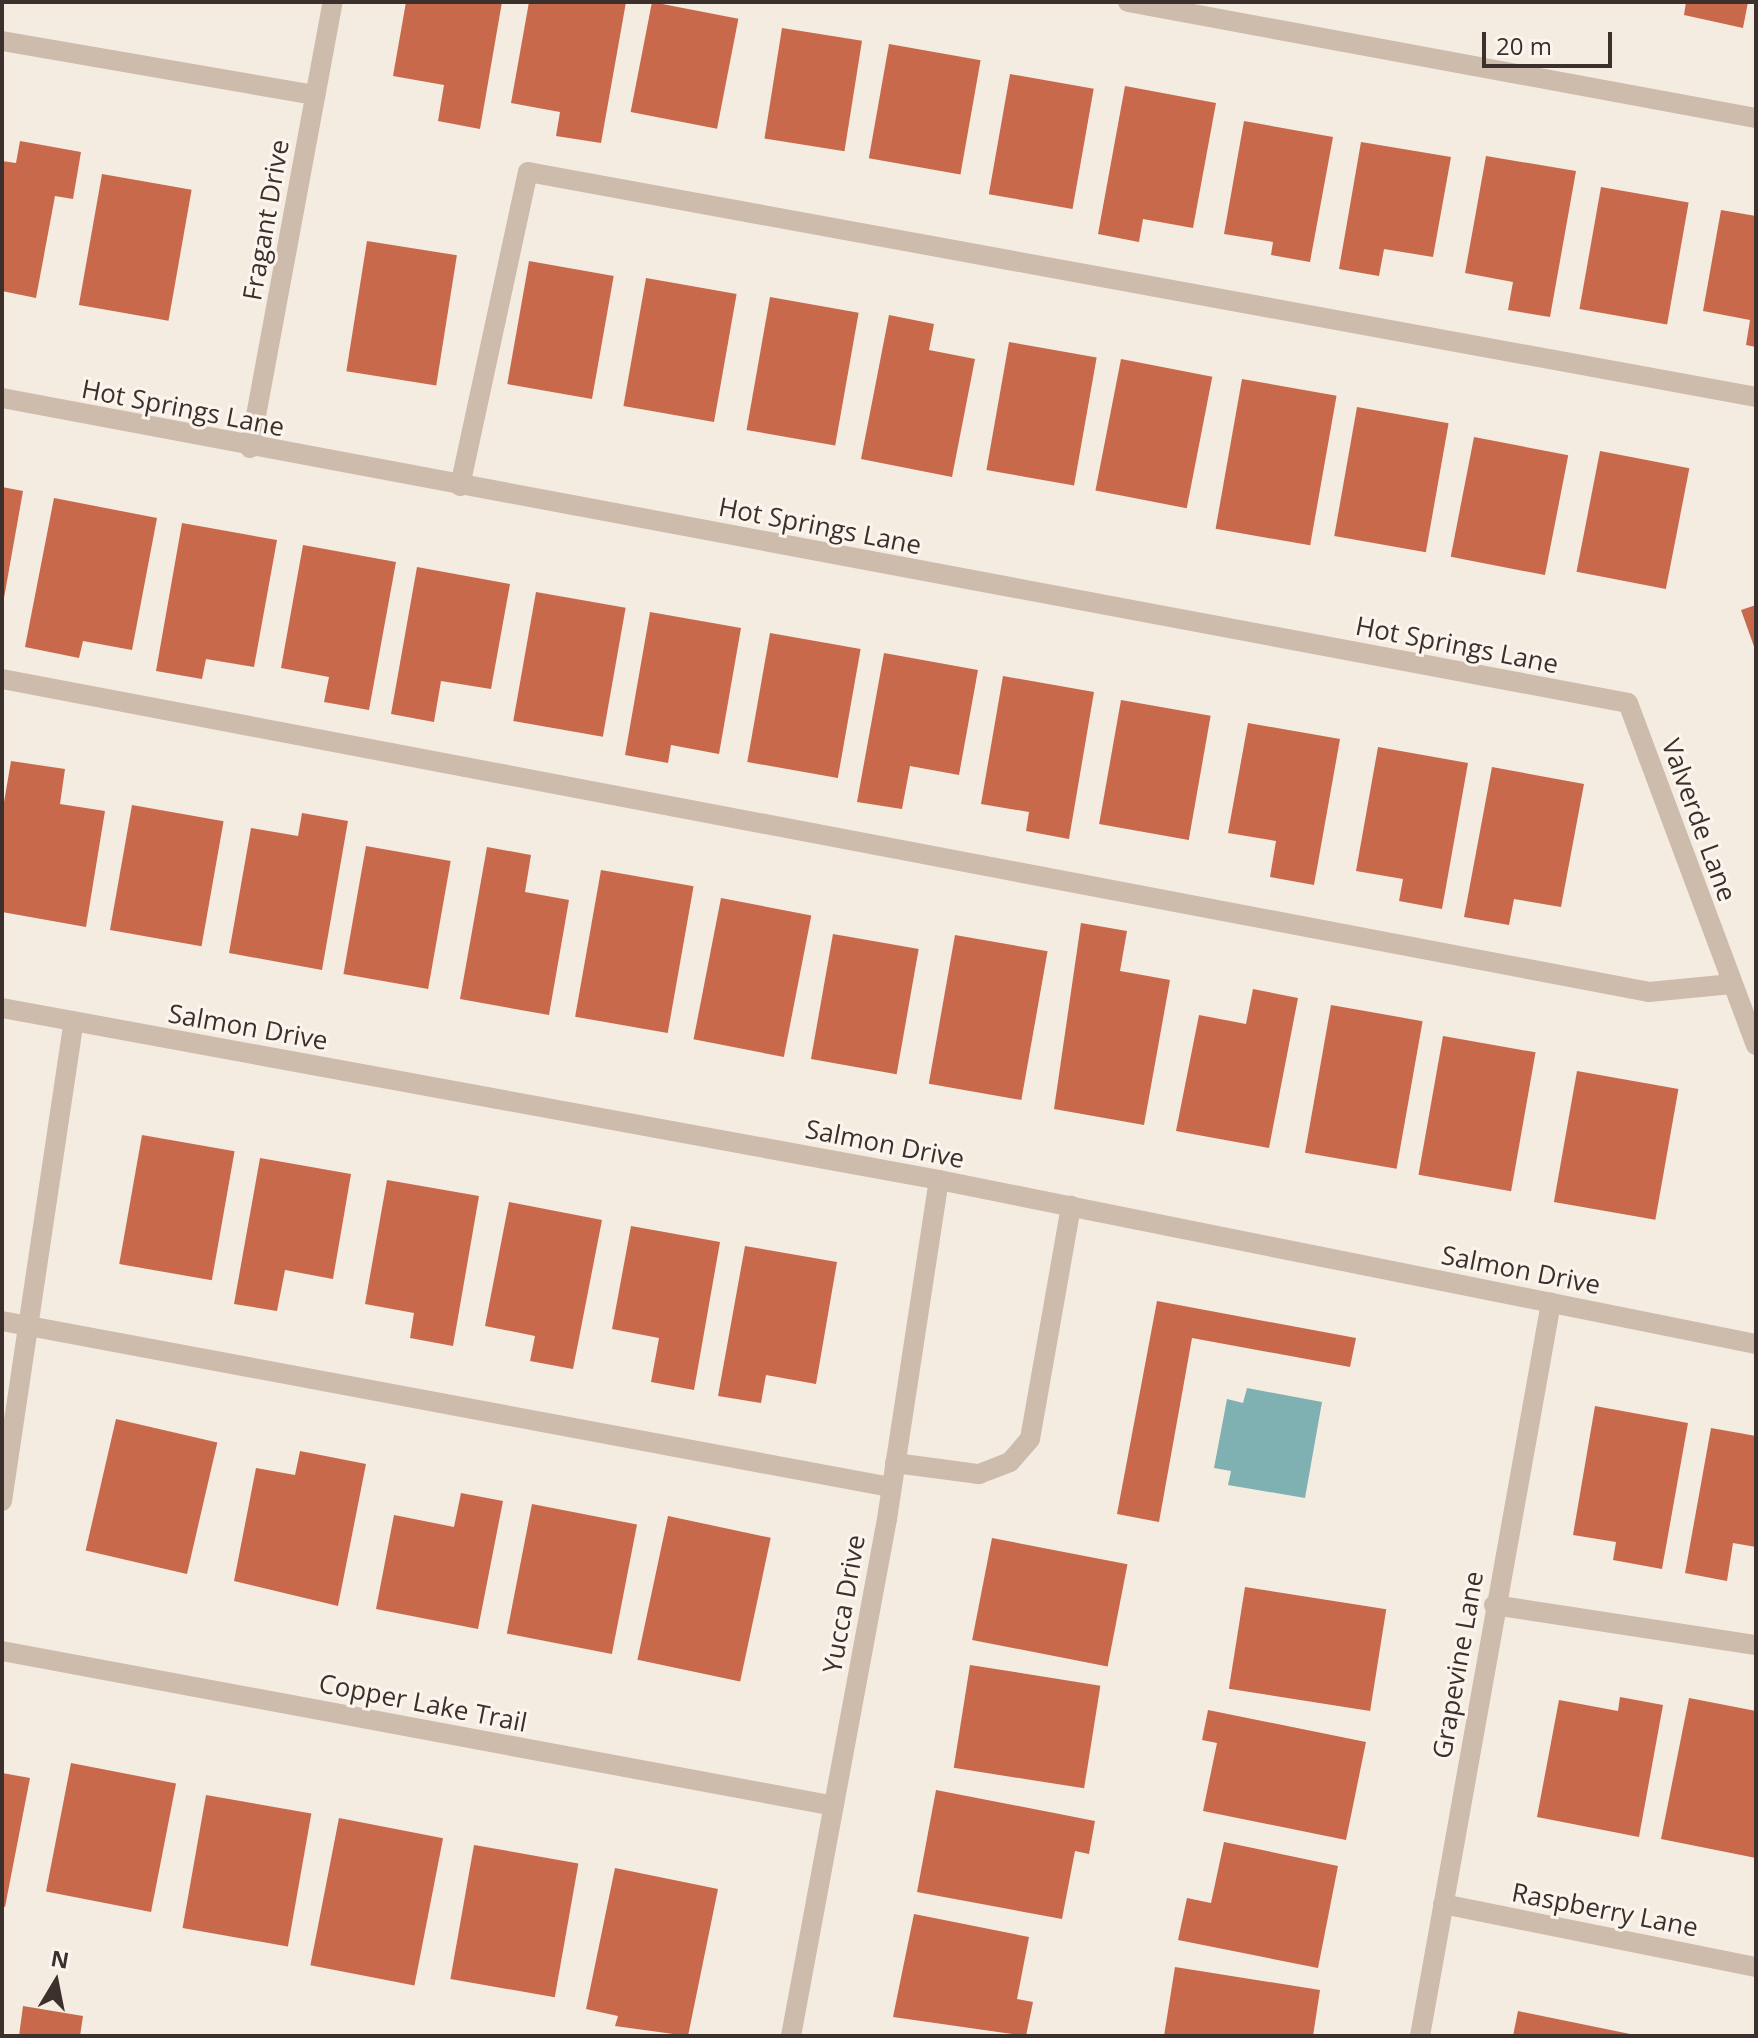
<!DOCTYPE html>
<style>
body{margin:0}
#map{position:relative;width:1758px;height:2038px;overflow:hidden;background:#f4ebe1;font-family:"Open Sans",sans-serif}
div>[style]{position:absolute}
.water>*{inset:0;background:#7fb0b2}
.building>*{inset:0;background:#c8694b;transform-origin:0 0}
.service>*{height:20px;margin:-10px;padding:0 10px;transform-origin:10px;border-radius:10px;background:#cdbbac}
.minor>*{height:20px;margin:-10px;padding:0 10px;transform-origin:10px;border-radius:10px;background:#cdbbac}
span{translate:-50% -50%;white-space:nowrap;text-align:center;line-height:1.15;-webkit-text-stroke:6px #fbf5ee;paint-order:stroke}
.street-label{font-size:26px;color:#3b302b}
.frame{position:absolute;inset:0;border:4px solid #3b302b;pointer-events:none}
.north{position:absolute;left:16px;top:1942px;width:80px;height:80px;-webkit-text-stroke:6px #fbf5ee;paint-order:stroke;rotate:10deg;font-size:22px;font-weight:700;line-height:32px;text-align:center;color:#3b302b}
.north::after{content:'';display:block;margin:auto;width:28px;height:36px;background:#3b302b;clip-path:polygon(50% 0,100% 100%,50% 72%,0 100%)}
.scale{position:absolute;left:1482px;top:32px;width:130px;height:36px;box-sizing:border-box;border:4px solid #3b302b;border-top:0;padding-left:10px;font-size:24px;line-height:28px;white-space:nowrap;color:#3b302b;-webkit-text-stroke:6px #fbf5ee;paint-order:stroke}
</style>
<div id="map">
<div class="water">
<i style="clip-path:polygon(1247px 1388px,1322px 1402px,1305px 1498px,1228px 1485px,1231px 1471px,1214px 1468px,1227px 1399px,1243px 1403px)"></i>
</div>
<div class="building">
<i style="clip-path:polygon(406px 2px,502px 2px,480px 129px,438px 121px,444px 85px,393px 76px)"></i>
<i style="clip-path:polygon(529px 2px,626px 2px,601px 143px,556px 136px,560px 112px,511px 103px)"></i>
<i style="left:652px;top:2px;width:88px;height:112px;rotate:11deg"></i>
<i style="clip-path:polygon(1686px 2px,1748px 2px,1743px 28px,1684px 15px)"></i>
<i style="left:782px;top:28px;width:81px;height:112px;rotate:9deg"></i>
<i style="left:889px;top:44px;width:93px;height:116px;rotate:10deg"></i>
<i style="left:1010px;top:74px;width:85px;height:122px;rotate:10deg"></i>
<i style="clip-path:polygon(1125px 86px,1216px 103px,1193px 228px,1143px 219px,1139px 242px,1098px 234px)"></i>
<i style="clip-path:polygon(1244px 121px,1333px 137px,1310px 262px,1271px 255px,1273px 242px,1224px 234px)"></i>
<i style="clip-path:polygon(20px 141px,81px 152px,73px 199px,55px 196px,36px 298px,2px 291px,2px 161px,16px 163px)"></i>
<i style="clip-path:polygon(1361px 142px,1451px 157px,1433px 257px,1384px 249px,1379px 276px,1339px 269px)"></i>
<i style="clip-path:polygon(1486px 156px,1576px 171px,1550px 317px,1508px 310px,1513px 282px,1465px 273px)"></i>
<i style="left:102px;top:174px;width:91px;height:133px;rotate:10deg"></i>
<i style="left:1601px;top:187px;width:89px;height:124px;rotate:10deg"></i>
<i style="clip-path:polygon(1721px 210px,1756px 216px,1756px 347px,1746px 345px,1750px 320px,1703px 311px)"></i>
<i style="left:367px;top:241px;width:91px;height:132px;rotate:9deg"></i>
<i style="left:529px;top:261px;width:86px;height:125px;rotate:10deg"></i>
<i style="left:646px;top:278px;width:92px;height:130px;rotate:10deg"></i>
<i style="left:770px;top:297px;width:90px;height:135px;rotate:10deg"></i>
<i style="clip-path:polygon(889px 315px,934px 324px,929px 350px,975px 359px,952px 477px,861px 459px)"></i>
<i style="left:1009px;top:342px;width:89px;height:130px;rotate:10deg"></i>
<i style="left:1121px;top:359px;width:93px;height:134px;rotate:11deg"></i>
<i style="left:1242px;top:379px;width:96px;height:152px;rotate:10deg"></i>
<i style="left:1357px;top:407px;width:93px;height:131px;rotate:10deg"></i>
<i style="left:1474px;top:437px;width:96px;height:122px;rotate:11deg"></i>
<i style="left:1600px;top:451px;width:91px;height:123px;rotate:11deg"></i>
<i style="clip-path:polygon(2px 487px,23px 491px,4px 598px,2px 598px)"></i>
<i style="clip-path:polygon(54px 498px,157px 518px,132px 650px,83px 641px,79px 658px,25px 647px)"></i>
<i style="clip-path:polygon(182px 523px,277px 540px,254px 667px,206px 659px,202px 679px,156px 671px)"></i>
<i style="clip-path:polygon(303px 545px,396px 562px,369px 710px,324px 702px,329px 677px,281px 668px)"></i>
<i style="clip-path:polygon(417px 567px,510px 584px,491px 689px,441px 681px,434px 722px,391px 714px)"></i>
<i style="left:536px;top:592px;width:91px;height:131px;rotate:10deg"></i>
<i style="clip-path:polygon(1756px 605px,1756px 652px,1741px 610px)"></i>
<i style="clip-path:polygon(650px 612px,741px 628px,719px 754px,671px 745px,668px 763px,625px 755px)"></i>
<i style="left:770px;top:633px;width:92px;height:131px;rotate:10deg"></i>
<i style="clip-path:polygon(884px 653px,978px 670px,959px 775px,910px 766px,902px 809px,857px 802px)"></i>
<i style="clip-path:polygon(1003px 676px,1094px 692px,1069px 839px,1026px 831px,1029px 812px,981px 804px)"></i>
<i style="left:1121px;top:700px;width:91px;height:126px;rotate:10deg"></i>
<i style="clip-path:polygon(1248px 723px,1340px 739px,1314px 885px,1270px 877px,1276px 841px,1228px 833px)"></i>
<i style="clip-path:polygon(1378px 747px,1468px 763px,1442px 909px,1399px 901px,1403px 879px,1356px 871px)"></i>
<i style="clip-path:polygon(11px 761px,65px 769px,60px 804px,105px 811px,86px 927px,2px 912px,2px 814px)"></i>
<i style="clip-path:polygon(1492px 767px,1584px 784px,1561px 907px,1514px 899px,1509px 925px,1464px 917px)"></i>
<i style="left:132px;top:805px;width:93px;height:127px;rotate:10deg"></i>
<i style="clip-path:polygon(302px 813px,348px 821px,322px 970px,229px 953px,251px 828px,298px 836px)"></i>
<i style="left:366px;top:846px;width:86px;height:130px;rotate:10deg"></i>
<i style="clip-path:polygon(487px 847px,531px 855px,525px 892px,569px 900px,549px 1015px,460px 999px)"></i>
<i style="left:601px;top:870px;width:94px;height:149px;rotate:10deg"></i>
<i style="left:721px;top:898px;width:92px;height:144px;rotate:11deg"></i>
<i style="clip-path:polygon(1081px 923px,1127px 931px,1120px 971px,1170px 980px,1144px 1125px,1054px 1109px)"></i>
<i style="left:833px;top:934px;width:87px;height:127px;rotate:10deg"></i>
<i style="left:955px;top:935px;width:94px;height:151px;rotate:10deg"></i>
<i style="clip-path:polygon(1253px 989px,1298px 998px,1269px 1148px,1176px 1131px,1199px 1015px,1246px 1024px)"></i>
<i style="left:1331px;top:1005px;width:93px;height:150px;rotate:10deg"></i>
<i style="left:1443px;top:1036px;width:94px;height:141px;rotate:10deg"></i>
<i style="left:1577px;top:1071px;width:103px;height:133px;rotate:10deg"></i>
<i style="left:142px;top:1135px;width:94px;height:131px;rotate:10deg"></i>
<i style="clip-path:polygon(260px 1158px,351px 1174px,333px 1279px,285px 1270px,277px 1311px,234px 1304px)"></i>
<i style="clip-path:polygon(387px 1180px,479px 1196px,453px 1346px,410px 1338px,414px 1313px,365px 1304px)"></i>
<i style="clip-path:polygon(509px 1202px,602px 1220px,573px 1369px,530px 1361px,535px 1336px,485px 1326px)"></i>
<i style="clip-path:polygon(631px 1226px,720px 1242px,694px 1390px,651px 1382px,659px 1338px,612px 1329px)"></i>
<i style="clip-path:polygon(745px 1246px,837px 1262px,816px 1384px,766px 1375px,761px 1403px,718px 1396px)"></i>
<i style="clip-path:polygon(1157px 1301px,1356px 1338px,1350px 1367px,1192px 1338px,1159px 1522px,1117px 1514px)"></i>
<i style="clip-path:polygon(1595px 1406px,1688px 1423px,1662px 1569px,1613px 1560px,1616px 1542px,1573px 1535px)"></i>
<i style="left:116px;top:1419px;width:104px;height:135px;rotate:13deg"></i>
<i style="clip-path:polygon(1711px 1428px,1756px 1436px,1756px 1547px,1733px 1543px,1727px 1581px,1685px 1573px)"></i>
<i style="clip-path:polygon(300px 1451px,366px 1464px,338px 1606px,234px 1581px,256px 1468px,295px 1475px)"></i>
<i style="clip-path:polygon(461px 1493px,503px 1501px,478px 1629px,376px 1609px,394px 1515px,454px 1527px)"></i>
<i style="left:532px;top:1504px;width:107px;height:132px;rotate:11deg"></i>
<i style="left:668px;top:1516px;width:105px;height:147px;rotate:12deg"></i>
<i style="left:992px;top:1538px;width:138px;height:104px;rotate:11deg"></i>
<i style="left:1245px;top:1587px;width:143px;height:103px;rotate:9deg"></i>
<i style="left:970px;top:1665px;width:132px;height:104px;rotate:9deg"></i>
<i style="clip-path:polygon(1620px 1697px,1663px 1705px,1639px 1837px,1537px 1817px,1559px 1700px,1618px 1711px)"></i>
<i style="clip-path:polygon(1689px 1698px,1756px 1711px,1756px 1858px,1661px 1839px)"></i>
<i style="clip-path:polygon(1208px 1710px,1366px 1742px,1346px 1840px,1203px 1811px,1217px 1743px,1202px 1740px)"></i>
<i style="left:71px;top:1763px;width:107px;height:131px;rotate:11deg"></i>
<i style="clip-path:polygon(2px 1773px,30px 1778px,5px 1907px,2px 1906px)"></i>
<i style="clip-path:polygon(936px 1790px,1095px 1821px,1089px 1854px,1075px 1851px,1062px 1919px,917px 1892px)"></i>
<i style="left:206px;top:1795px;width:107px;height:135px;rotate:10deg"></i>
<i style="left:339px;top:1818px;width:106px;height:150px;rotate:11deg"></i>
<i style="clip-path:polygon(1224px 1842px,1338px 1866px,1318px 1968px,1178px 1940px,1187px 1898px,1211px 1903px)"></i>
<i style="left:474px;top:1845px;width:106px;height:136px;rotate:10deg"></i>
<i style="clip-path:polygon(615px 1868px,718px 1889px,688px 2036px,615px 2026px,618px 2016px,586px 2009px)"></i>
<i style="clip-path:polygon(914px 1914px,1029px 1937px,1017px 1999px,1033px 2002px,1026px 2036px,893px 2017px)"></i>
<i style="clip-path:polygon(1175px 1967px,1320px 1990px,1313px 2036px,1164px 2036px)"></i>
<i style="clip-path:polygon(23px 2006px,83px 2016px,80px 2036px,19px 2036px)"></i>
<i style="clip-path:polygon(1518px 2011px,1635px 2035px,1635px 2036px,1513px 2036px)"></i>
</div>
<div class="service">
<i style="left:2px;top:41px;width:318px;rotate:9.8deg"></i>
<i style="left:460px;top:486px;width:321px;rotate:-77.8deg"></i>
<i style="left:528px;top:172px;width:1248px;rotate:10.38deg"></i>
<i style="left:2px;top:679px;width:1676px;rotate:10.76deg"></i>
<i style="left:1649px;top:992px;width:83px;rotate:-5.5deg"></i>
<i style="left:2px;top:1321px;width:903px;rotate:10.59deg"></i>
<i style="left:895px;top:1463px;width:85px;rotate:7.5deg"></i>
<i style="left:979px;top:1474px;width:33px;rotate:-21deg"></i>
<i style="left:1010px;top:1462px;width:30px;rotate:-49deg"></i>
<i style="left:1030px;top:1439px;width:237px;rotate:-80deg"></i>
<i style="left:1494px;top:1605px;width:265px;rotate:8.7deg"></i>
</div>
<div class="minor">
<i style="left:1128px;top:2px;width:639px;rotate:10.47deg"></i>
<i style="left:2px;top:398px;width:1654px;rotate:10.62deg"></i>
<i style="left:1628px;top:703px;width:365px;rotate:69.5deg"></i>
<i style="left:250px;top:448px;width:454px;rotate:-79.5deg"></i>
<i style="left:2px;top:1008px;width:953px;rotate:10.4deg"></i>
<i style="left:939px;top:1180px;width:833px;rotate:11.35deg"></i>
<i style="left:2px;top:1501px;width:485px;rotate:-81.5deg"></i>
<i style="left:2px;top:1651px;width:846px;rotate:10.55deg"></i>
<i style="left:1443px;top:1904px;width:319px;rotate:11.4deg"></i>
<i style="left:791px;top:2036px;width:526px;rotate:-79.48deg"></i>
<i style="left:887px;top:1519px;width:343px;rotate:-81.3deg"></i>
<i style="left:1420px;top:2036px;width:745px;rotate:-79.87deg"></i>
</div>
<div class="street-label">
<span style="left:266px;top:220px;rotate:-80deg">Fragant Drive</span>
<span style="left:183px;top:408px;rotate:11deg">Hot Springs Lane</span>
<span style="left:820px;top:526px;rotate:11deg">Hot Springs Lane</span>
<span style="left:1457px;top:645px;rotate:11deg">Hot Springs Lane</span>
<span style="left:1699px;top:820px;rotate:70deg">Valverde Lane</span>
<span style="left:248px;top:1027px;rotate:10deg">Salmon Drive</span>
<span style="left:885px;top:1144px;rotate:11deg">Salmon Drive</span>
<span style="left:1521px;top:1270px;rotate:11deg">Salmon Drive</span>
<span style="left:844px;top:1604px;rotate:-80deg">Yucca Drive</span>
<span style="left:1458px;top:1665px;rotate:-80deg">Grapevine Lane</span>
<span style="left:423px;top:1703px;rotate:11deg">Copper Lake Trail</span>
<span style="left:1605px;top:1910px;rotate:11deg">Raspberry Lane</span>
</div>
<div class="frame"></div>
<div class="north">N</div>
<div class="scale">20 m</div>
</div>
